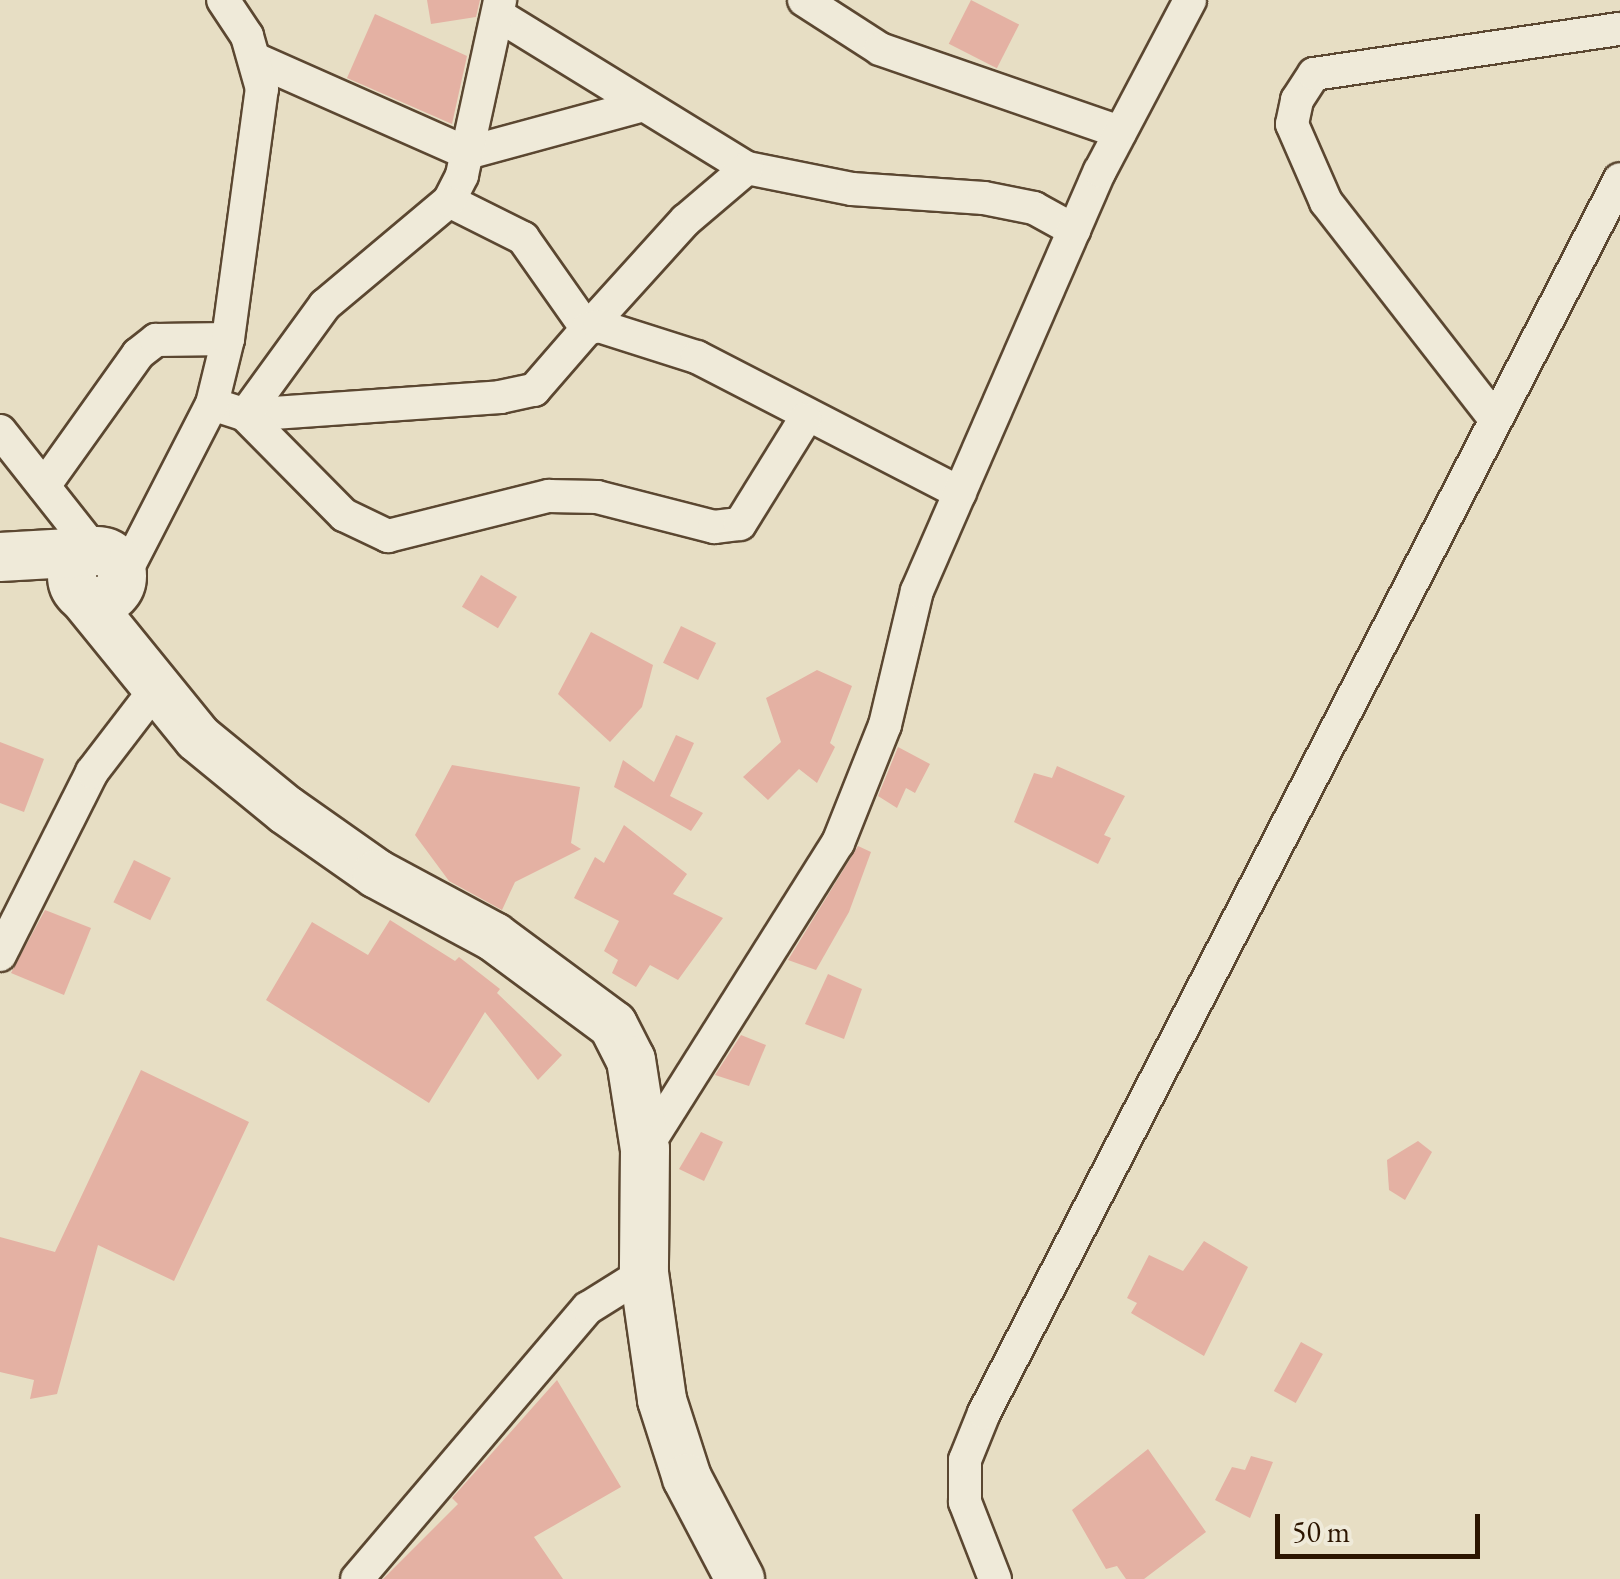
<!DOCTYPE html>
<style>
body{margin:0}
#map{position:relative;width:1620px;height:1579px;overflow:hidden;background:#e7dec4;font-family:"EB Garamond",serif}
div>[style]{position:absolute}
.building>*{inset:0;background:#e4b1a3;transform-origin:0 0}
.roads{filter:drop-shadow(2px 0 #5b4731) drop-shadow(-2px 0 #5b4731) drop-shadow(0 2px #5b4731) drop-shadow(0 -2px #5b4731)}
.street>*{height:32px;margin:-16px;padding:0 16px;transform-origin:16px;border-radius:16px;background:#efead9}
.secondary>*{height:48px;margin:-24px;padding:0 24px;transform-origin:24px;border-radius:24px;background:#efead9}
.secondary>.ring{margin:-24px;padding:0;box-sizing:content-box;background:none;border:48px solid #efead9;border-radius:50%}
span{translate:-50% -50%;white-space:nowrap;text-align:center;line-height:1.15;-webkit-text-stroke:10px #efead9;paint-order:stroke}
.scale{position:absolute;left:1275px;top:1514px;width:205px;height:45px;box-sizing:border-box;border:5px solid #2c1500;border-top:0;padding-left:12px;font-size:30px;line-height:35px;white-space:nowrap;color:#2c1500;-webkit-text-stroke:8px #efead9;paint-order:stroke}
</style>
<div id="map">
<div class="building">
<i style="clip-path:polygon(427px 0,480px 0,476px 17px,431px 24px)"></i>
<i style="left:971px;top:0;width:54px;height:49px;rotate:27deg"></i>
<i style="clip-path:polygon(375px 14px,467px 56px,452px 124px,347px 78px)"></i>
<i style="left:481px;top:575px;width:42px;height:37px;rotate:31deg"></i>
<i style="left:681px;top:626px;width:39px;height:41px;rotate:26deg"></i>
<i style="clip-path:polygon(591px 632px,653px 665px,642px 707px,610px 742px,558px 694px)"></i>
<i style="clip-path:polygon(817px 670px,852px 686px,830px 743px,835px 747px,817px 783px,799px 769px,768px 800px,743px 777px,781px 742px,766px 698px)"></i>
<i style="clip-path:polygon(676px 735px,694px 743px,670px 796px,703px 813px,691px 831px,614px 787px,623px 760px,654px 782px)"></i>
<i style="clip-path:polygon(0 742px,44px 759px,24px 812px,0 803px)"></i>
<i style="clip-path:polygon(898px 747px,930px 764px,915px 793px,906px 788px,897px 808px,878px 796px)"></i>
<i style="clip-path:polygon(452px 765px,580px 787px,571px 843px,581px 849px,515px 882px,502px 910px,449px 881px,415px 835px)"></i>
<i style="clip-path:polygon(1057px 766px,1125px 796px,1104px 835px,1111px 838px,1098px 864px,1014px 822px,1034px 773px,1052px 778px)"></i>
<i style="clip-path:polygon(624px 825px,687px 874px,673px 894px,723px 918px,678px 980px,650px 965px,636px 987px,612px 973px,618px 960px,604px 951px,619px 921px,574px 898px,595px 857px,604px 863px)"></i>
<i style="clip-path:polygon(858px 846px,871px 852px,849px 912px,816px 970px,788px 960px)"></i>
<i style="left:134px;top:860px;width:41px;height:47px;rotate:26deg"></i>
<i style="clip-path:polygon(45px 910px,91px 928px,64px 995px,11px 973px)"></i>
<i style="clip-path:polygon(390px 920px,455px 961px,459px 957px,500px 989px,497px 993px,562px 1055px,538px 1080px,485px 1012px,429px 1103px,266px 1000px,312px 922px,368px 955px)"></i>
<i style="clip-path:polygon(828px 974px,862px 989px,844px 1039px,805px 1024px)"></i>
<i style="clip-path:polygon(741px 1035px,766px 1045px,749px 1086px,715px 1075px)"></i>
<i style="clip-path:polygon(141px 1070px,249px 1122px,174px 1281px,98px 1245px,57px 1394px,30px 1399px,34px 1380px,0 1372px,0 1237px,55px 1252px)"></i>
<i style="clip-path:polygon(701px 1132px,723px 1142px,704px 1181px,679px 1169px)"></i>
<i style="clip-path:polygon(1418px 1141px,1432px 1152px,1405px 1200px,1389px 1190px,1387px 1160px)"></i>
<i style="clip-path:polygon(1204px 1241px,1248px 1267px,1204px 1356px,1131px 1313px,1137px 1303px,1127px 1298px,1149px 1255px,1183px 1271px)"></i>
<i style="left:1301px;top:1342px;width:25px;height:56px;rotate:29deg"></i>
<i style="clip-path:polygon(557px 1380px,621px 1487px,534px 1537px,563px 1579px,383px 1579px,458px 1504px,452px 1498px)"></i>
<i style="clip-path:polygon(1148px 1449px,1206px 1532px,1144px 1579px,1126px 1579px,1117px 1566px,1106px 1569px,1072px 1510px)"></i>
<i style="clip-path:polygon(1251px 1456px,1273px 1462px,1250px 1518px,1215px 1500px,1232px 1467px,1245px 1470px)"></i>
</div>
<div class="roads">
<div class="street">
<i style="left:804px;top:0;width:90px;rotate:32.8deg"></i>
<i style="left:880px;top:49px;width:254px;rotate:19.1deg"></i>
<i style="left:498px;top:15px;width:292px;rotate:31.6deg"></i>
<i style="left:747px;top:168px;width:107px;rotate:11.3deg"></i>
<i style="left:852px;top:189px;width:132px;rotate:3.9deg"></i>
<i style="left:984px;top:198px;width:51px;rotate:11.3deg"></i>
<i style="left:1034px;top:208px;width:46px;rotate:28.8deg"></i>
<i style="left:257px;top:60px;width:230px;rotate:23.9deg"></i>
<i style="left:467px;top:153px;width:179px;rotate:-15.2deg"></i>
<i style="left:449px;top:201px;width:83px;rotate:26.6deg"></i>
<i style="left:523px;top:238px;width:111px;rotate:54.9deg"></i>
<i style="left:587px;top:329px;width:147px;rotate:-47.8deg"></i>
<i style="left:686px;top:220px;width:80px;rotate:-40.4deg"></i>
<i style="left:212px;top:404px;width:35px;rotate:18deg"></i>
<i style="left:245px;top:415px;width:256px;rotate:-4deg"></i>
<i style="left:500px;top:397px;width:35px;rotate:-12deg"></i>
<i style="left:534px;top:390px;width:81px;rotate:-49deg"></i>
<i style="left:587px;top:329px;width:12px;rotate:-14deg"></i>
<i style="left:599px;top:326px;width:103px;rotate:17.6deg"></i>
<i style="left:697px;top:357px;width:296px;rotate:27.3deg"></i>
<i style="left:245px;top:415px;width:141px;rotate:45.3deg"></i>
<i style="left:344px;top:515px;width:49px;rotate:25.5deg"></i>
<i style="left:388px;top:536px;width:166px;rotate:-14deg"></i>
<i style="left:549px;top:496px;width:48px;rotate:1.2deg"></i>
<i style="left:597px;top:497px;width:121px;rotate:14.4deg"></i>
<i style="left:714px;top:527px;width:26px;rotate:-7deg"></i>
<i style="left:740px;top:524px;width:123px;rotate:-58.2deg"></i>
<i style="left:245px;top:415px;width:136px;rotate:-54deg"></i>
<i style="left:325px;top:305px;width:162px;rotate:-40deg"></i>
<i style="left:449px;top:201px;width:29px;rotate:-63deg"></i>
<i style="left:462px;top:175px;width:179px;rotate:-77.7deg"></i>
<i style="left:1495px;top:419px;width:275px;rotate:-127.9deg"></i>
<i style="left:1326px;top:202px;width:85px;rotate:-113.6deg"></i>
<i style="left:1292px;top:124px;width:25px;rotate:-78deg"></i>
<i style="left:1297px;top:100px;width:31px;rotate:-57deg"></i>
<i style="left:1314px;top:74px;width:309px;rotate:-8.4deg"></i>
<i style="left:0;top:431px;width:152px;rotate:51.7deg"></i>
<i style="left:44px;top:486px;width:162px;rotate:-54.5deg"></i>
<i style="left:138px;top:354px;width:23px;rotate:-38deg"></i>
<i style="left:156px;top:340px;width:72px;rotate:-0.8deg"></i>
<i style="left:123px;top:577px;width:195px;rotate:-62.8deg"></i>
<i style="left:212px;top:404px;width:67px;rotate:-76.2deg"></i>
<i style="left:228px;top:339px;width:252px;rotate:-82.3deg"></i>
<i style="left:262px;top:89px;width:55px;rotate:-105.8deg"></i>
<i style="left:247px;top:36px;width:43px;rotate:-123.7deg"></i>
<i style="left:0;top:955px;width:205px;rotate:-63.3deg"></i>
<i style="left:92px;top:772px;width:103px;rotate:-52.5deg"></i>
<i style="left:645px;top:1149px;width:362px;rotate:-57.8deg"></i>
<i style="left:838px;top:843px;width:127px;rotate:-68.3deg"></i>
<i style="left:885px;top:725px;width:138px;rotate:-76.6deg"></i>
<i style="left:917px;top:591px;width:458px;rotate:-66.5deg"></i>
<i style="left:1100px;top:171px;width:193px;rotate:-62.2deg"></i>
<i style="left:357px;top:1579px;width:356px;rotate:-49.6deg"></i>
<i style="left:588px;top:1308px;width:66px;rotate:-32deg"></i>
<i style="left:995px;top:1579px;width:83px;rotate:-111.3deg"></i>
<i style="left:965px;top:1502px;width:42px;rotate:-90deg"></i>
<i style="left:965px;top:1460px;width:51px;rotate:-68deg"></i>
<i style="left:984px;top:1413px;width:1388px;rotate:-62.73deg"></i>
</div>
<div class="secondary">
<i class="ring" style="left:72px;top:551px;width:2px;height:2px"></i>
<i style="left:0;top:557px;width:87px;rotate:-3.3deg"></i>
<i style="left:85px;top:599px;width:179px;rotate:50.9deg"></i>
<i style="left:198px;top:738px;width:114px;rotate:39.3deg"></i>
<i style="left:286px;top:810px;width:111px;rotate:35.1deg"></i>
<i style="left:377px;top:874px;width:133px;rotate:28.3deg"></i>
<i style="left:494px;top:937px;width:148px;rotate:36.5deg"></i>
<i style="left:613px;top:1025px;width:39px;rotate:63deg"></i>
<i style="left:631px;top:1060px;width:90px;rotate:81.1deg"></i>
<i style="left:645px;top:1149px;width:124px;rotate:90.5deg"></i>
<i style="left:644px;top:1273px;width:128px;rotate:81.9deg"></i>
<i style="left:662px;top:1400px;width:82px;rotate:72.2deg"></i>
<i style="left:687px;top:1478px;width:114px;rotate:62.3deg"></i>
</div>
</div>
<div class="scale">50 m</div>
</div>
